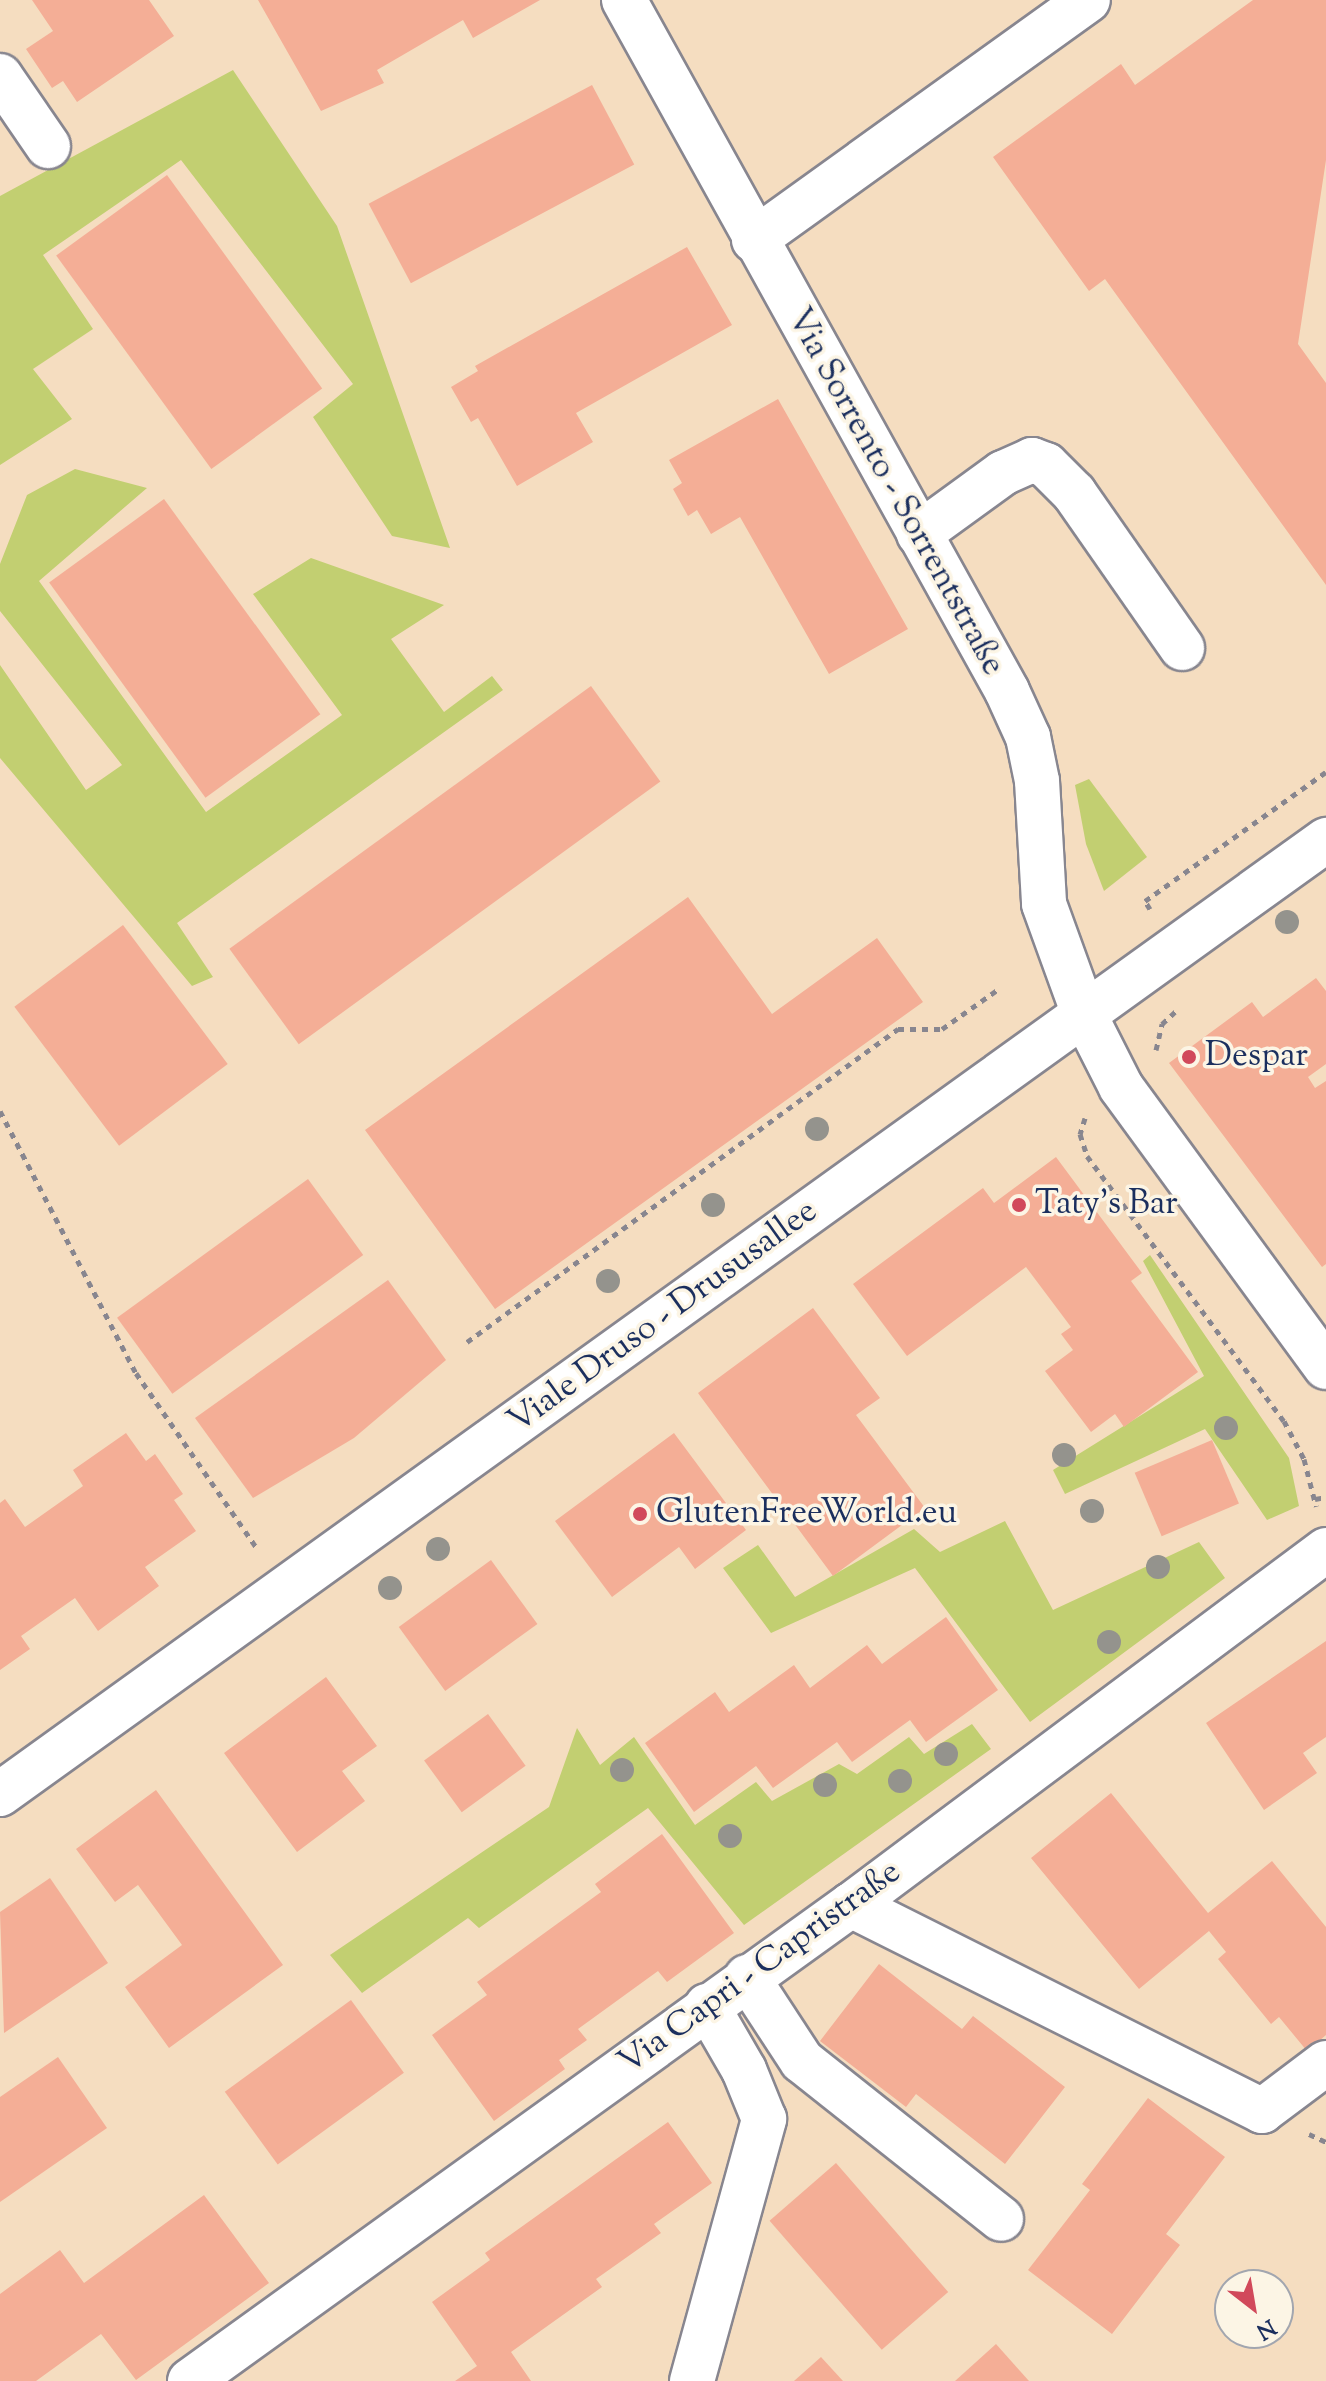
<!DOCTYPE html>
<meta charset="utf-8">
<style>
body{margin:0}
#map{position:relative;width:1326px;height:2381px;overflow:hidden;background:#f5ddc0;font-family:"Sorts Mill Goudy",serif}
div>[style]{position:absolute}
.green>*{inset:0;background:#c2cf71}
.building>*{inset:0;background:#f4ae96;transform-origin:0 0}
.path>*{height:5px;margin-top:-2.5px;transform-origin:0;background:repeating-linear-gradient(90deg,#88868f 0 6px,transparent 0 12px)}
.roads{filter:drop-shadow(2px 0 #88868f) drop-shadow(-2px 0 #88868f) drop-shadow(0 2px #88868f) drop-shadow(0 -2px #88868f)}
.minor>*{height:44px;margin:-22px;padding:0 22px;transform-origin:22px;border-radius:22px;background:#fff}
.major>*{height:44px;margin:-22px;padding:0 22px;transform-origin:22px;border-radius:22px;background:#fff}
.trees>*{width:24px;height:24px;margin:-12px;border-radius:50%;background:#94938d}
.dots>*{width:22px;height:22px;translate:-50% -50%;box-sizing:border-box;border:4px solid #fcf5e5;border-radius:50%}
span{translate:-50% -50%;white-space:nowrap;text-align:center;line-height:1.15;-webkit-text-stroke:7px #fcf5e5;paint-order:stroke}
.street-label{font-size:34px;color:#1b2f5e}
.poi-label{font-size:34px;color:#1b2f5e}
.left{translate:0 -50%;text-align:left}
.north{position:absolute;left:1214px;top:2269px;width:80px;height:80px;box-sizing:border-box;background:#fcf5e5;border:2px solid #a2a6af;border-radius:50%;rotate:149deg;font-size:22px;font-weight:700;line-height:32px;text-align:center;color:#1b2f5e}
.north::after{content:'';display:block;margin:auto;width:28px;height:36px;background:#d1495b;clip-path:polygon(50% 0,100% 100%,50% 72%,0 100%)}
</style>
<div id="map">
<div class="green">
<i style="clip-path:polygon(233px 70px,337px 226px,450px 548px,392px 536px,313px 417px,353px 384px,181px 160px,43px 255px,93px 329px,33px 369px,72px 419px,0 465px,0 196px)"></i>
<i style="clip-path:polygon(75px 469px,147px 488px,39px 581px,206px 812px,342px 715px,253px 594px,311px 558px,444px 605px,391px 639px,444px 712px,492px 676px,503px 690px,177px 923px,213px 977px,192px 986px,0 758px,0 665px,86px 790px,122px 765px,0 611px,0 564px,27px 495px)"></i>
<i style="clip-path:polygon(1089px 779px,1147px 857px,1104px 891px,1086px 844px,1075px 785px)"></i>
<i style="clip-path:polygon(1150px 1255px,1289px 1458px,1299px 1506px,1267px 1520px,1205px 1429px,1065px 1494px,1053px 1470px,1204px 1376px,1143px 1261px)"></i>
<i style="clip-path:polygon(1005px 1521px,1053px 1610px,1199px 1542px,1225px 1578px,1030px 1722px,915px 1568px,771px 1633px,723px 1568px,758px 1545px,795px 1597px,914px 1529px,940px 1552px)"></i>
<i style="clip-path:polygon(972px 1724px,991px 1749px,744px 1925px,648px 1808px,479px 1928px,468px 1918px,362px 1993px,330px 1955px,549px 1807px,577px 1728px,600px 1765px,634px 1737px,695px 1825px,756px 1782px,772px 1801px,839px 1764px,857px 1774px,909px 1737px,924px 1754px)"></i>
</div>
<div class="building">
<i style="clip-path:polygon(32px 0,149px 0,174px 36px,77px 102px,63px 81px,52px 88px,26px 49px,53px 31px)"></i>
<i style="clip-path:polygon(258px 0,540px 0,473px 38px,463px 20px,377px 70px,384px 83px,321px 111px)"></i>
<i style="clip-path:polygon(1253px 0,1326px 0,1326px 160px,1298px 344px,1326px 383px,1326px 585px,1105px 279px,1089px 291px,993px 157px,1121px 64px,1135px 85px)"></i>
<i style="left:592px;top:85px;width:90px;height:253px;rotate:62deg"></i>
<i style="left:167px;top:175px;width:264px;height:137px;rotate:54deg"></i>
<i style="clip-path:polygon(687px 247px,732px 325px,576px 413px,593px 442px,517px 486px,478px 418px,471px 422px,451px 387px,478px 371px,475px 366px)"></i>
<i style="clip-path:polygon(778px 399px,908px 629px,829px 674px,740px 517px,711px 534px,697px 510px,688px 516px,673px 489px,682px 483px,669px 460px)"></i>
<i style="left:164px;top:499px;width:266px;height:142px;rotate:54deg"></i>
<i style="left:591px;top:686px;width:118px;height:447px;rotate:54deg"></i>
<i style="clip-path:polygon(688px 897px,772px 1014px,877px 938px,923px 1002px,495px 1309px,365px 1130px)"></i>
<i style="left:123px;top:925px;width:174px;height:136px;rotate:53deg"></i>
<i style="clip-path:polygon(1316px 978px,1326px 991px,1326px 1064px,1308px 1077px,1315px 1088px,1326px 1081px,1326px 1264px,1322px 1267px,1169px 1063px,1252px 1002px,1263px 1017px)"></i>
<i style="clip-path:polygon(1056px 1157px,1142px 1273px,1131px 1281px,1198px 1372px,1124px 1427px,1115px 1414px,1091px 1432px,1045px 1371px,1073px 1350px,1061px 1334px,1071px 1327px,1026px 1267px,907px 1356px,853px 1284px,983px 1188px,994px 1203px)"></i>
<i style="left:308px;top:1179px;width:94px;height:236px;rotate:54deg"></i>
<i style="clip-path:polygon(388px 1280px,446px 1360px,354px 1438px,253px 1498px,195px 1418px)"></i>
<i style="clip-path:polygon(813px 1308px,880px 1398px,856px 1415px,925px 1508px,833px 1576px,698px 1393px)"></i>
<i style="clip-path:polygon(126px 1433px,146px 1461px,155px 1454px,183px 1494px,174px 1500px,196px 1531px,145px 1567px,159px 1586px,98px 1631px,75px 1598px,21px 1636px,30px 1649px,0 1670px,0 1503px,5px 1499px,25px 1527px,83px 1486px,73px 1470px)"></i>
<i style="clip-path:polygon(674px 1433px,746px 1530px,695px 1569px,679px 1547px,612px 1597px,555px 1521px)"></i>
<i style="left:1212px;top:1440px;width:69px;height:84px;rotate:67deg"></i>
<i style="left:491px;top:1560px;width:79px;height:114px;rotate:54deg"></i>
<i style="clip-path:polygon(946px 1617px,998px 1690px,926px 1742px,910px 1720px,852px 1762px,837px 1742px,773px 1788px,756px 1766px,694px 1812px,645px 1743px,715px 1692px,729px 1712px,794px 1665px,810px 1688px,867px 1645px,882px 1664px)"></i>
<i style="clip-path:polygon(1326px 1641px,1326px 1737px,1303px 1753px,1317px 1773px,1264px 1810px,1206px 1723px)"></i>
<i style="clip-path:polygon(326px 1677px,377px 1746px,342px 1771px,365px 1801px,297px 1852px,224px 1753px)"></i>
<i style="left:488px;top:1714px;width:64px;height:79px;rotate:54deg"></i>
<i style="clip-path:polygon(156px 1790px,283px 1965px,169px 2048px,125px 1987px,182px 1945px,138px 1885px,115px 1902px,76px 1849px)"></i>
<i style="clip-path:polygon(1111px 1793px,1208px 1913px,1272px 1861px,1326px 1927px,1326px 2035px,1307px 2051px,1279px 2017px,1271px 2024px,1218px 1959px,1226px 1952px,1209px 1931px,1139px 1989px,1031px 1858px)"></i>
<i style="clip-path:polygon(662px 1834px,734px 1933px,667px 1982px,658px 1971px,578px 2029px,587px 2040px,559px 2060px,565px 2069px,494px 2121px,432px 2035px,487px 1995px,477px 1982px,601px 1892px,595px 1884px)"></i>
<i style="clip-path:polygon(50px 1878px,108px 1963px,4px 2033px,0 1912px)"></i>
<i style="clip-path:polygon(879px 1964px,962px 2029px,973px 2016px,1065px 2087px,1005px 2164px,916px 2094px,906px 2107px,820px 2041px)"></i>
<i style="left:351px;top:2000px;width:90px;height:156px;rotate:54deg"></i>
<i style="clip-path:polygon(58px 2057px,107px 2128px,0 2202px,0 2097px)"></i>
<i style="clip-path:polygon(1148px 2098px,1225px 2157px,1166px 2234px,1180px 2245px,1112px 2334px,1028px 2270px,1090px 2190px,1082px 2184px)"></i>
<i style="clip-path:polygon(668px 2122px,712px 2183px,654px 2224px,661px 2233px,596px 2279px,602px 2287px,511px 2352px,531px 2381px,455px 2381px,477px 2366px,432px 2302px,490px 2260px,485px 2253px)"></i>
<i style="left:836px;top:2163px;width:171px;height:88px;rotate:49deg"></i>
<i style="clip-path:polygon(204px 2195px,269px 2283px,136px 2380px,101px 2334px,36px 2381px,0 2381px,0 2294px,60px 2250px,84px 2283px)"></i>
<i style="clip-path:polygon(996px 2344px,1029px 2381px,955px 2381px)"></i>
<i style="clip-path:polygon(821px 2357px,843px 2381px,794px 2381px)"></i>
</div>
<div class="path">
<i style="left:1150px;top:909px;width:9px;rotate:-122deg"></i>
<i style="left:1145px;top:901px;width:222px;rotate:-35.5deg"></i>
<i style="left:1156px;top:1050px;width:27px;rotate:-77deg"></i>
<i style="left:1162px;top:1024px;width:19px;rotate:-43deg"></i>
<i style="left:0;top:1111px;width:295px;rotate:62.6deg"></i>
<i style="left:136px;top:1373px;width:215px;rotate:55.4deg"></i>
<i style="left:1085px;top:1118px;width:17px;rotate:107deg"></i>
<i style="left:1080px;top:1134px;width:23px;rotate:72deg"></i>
<i style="left:1087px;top:1156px;width:330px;rotate:53.4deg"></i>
<i style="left:1284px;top:1421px;width:43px;rotate:62.2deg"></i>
<i style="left:1304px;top:1459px;width:49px;rotate:75.7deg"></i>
<i style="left:467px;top:1342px;width:533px;rotate:-35.99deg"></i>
<i style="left:898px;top:1029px;width:44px"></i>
<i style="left:942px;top:1029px;width:71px;rotate:-35.3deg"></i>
<i style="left:1315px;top:1499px;width:11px;rotate:-10deg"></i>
<i style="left:1309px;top:2134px;width:19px;rotate:25deg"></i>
</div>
<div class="roads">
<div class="minor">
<i style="left:624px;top:0;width:790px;rotate:61deg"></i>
<i style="left:1007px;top:691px;width:51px;rotate:65.5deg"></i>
<i style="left:1028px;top:737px;width:45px;rotate:78.4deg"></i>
<i style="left:1037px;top:781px;width:123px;rotate:86.7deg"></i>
<i style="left:1044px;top:904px;width:115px;rotate:70.1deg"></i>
<i style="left:1083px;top:1012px;width:84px;rotate:63.1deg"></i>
<i style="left:1121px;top:1087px;width:347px;rotate:53.8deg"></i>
<i style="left:0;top:76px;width:85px;rotate:55.6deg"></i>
<i style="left:754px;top:240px;width:411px;rotate:-35.7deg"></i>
<i style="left:919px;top:534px;width:104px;rotate:-36deg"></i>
<i style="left:1003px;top:473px;width:32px;rotate:-24deg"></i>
<i style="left:1032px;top:460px;width:15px;rotate:20deg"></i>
<i style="left:1046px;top:465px;width:40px;rotate:45deg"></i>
<i style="left:1074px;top:493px;width:189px;rotate:55.1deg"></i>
<i style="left:851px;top:1905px;width:460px;rotate:26.6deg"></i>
<i style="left:1262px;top:2111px;width:80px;rotate:-36.9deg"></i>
<i style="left:747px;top:1977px;width:100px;rotate:56.8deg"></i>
<i style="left:802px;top:2061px;width:254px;rotate:38.4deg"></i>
<i style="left:190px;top:2381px;width:815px;rotate:-35.76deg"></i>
<i style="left:851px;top:1905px;width:593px;rotate:-36.77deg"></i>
<i style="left:692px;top:2381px;width:272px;rotate:-74.6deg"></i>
<i style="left:764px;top:2119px;width:53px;rotate:-112.2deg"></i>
<i style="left:744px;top:2070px;width:74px;rotate:-120deg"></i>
</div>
<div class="major">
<i style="left:0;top:1794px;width:1634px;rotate:-35.73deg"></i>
</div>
</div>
<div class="trees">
<i style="left:1287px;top:922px"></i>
<i style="left:817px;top:1129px"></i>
<i style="left:713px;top:1205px"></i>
<i style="left:608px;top:1281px"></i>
<i style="left:1226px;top:1428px"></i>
<i style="left:1064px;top:1455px"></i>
<i style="left:1092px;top:1511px"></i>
<i style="left:438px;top:1549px"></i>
<i style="left:1158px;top:1567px"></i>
<i style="left:390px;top:1588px"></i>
<i style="left:1109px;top:1642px"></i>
<i style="left:946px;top:1754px"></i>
<i style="left:622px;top:1770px"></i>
<i style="left:900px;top:1781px"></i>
<i style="left:825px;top:1785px"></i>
<i style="left:730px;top:1836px"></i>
</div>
<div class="dots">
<i style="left:1189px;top:1057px;background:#d1495b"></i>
<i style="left:1019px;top:1205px;background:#d1495b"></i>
<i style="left:640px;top:1514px;background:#d1495b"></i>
</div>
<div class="street-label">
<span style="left:895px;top:492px;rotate:61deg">Via Sorrento - Sorrentstraße</span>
<span style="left:663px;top:1317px;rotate:-36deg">Viale Druso - Drususallee</span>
<span style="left:760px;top:1968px;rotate:-36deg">Via Capri - Capristraße</span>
</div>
<div class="poi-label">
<span class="left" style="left:1205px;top:1057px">Despar</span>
<span class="left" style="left:1035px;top:1205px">Taty's Bar</span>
<span class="left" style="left:656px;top:1514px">GlutenFreeWorld.eu</span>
</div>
<div class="north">N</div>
</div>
